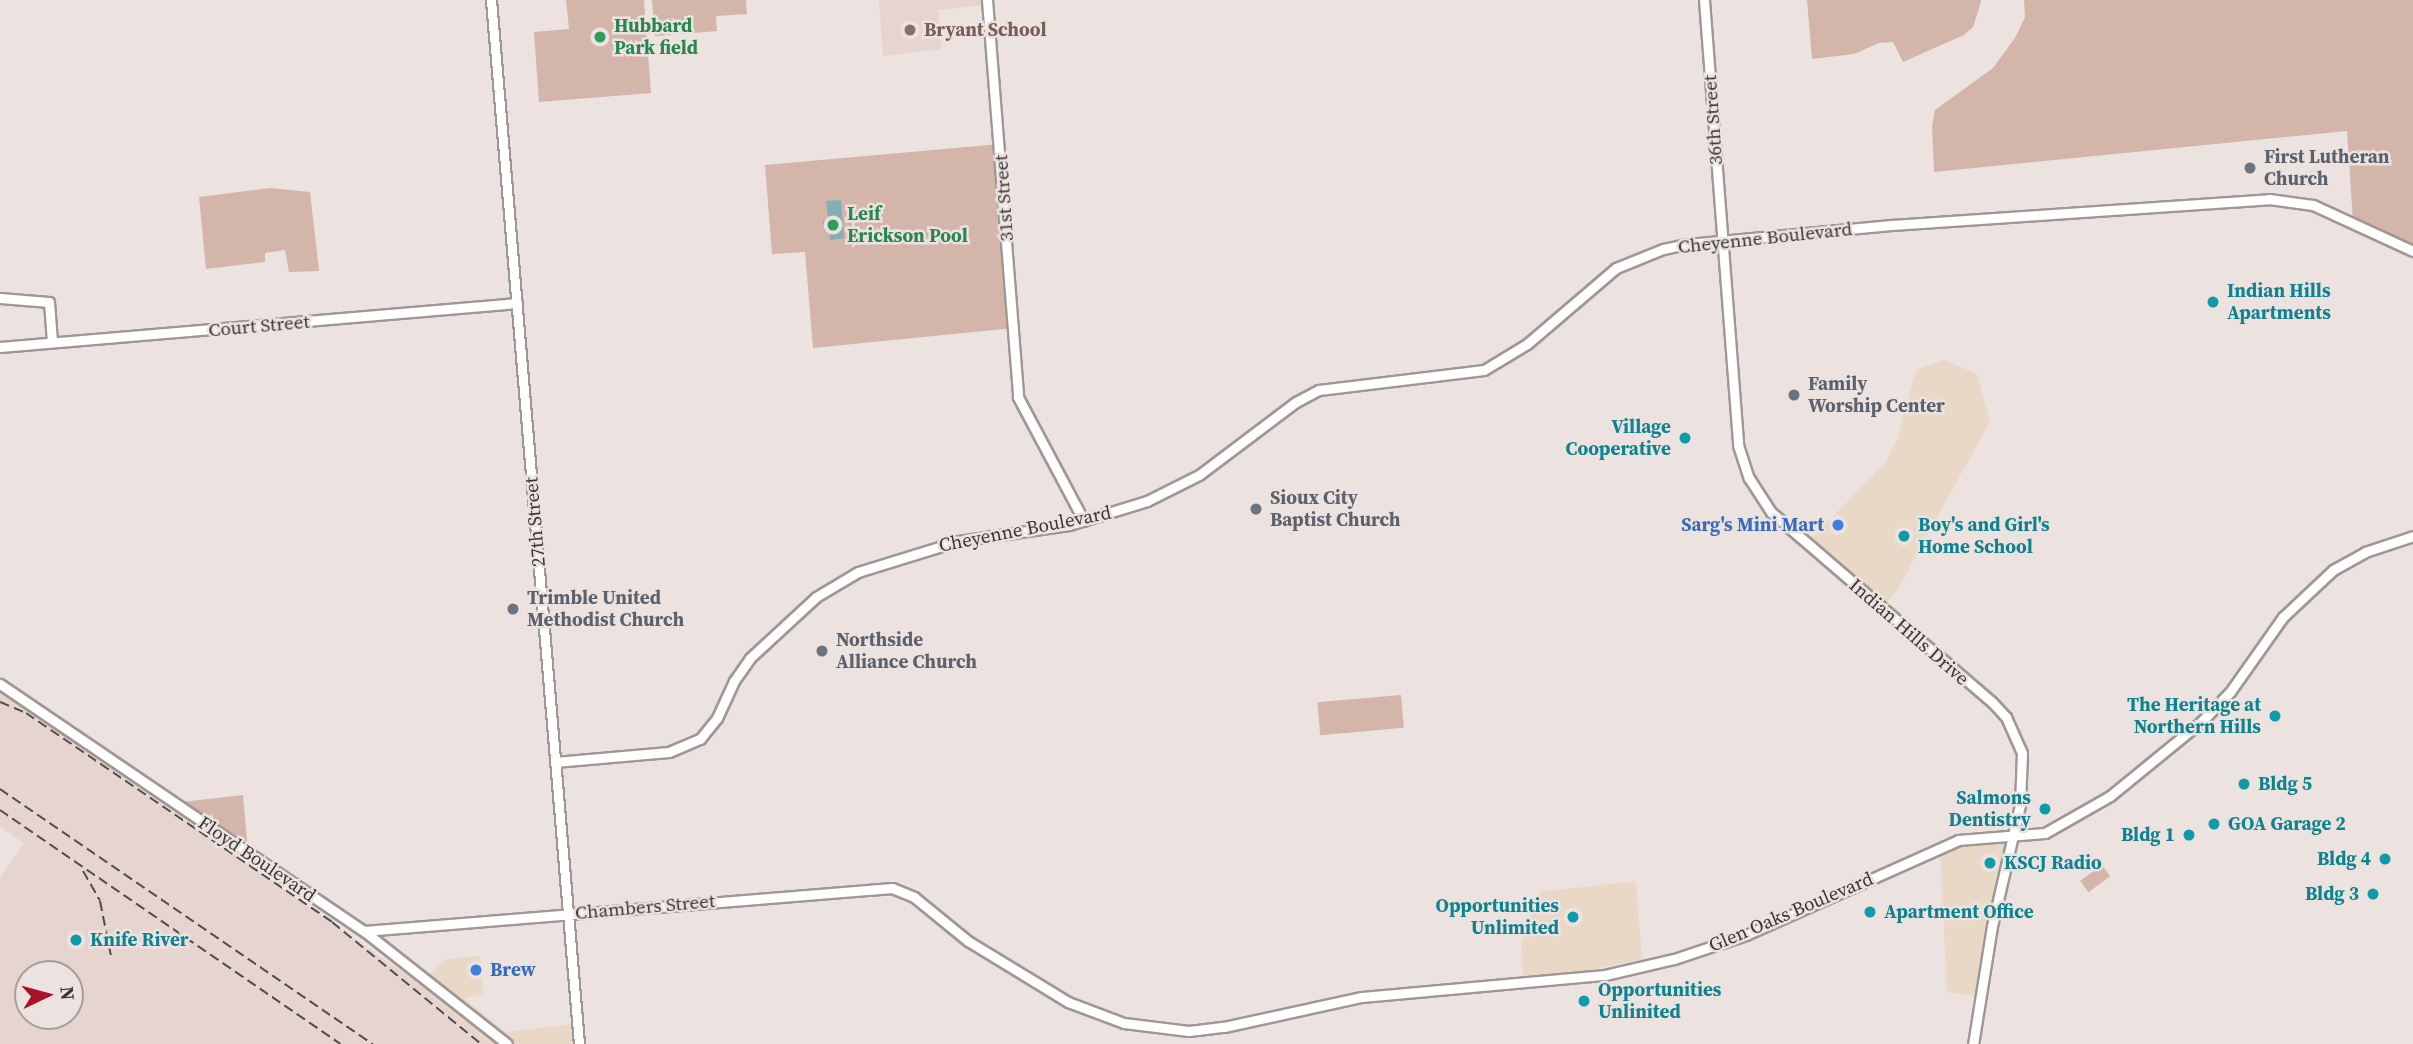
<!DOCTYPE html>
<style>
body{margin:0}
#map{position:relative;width:2413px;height:1044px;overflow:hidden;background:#ece2df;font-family:"Source Serif 4",serif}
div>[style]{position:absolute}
.commercial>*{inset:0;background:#e9d8c6}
.built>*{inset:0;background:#e6d4ce}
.green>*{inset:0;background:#d4b5a9;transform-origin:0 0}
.water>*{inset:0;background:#84afb8}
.roads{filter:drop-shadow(2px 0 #9f9794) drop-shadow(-2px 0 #9f9794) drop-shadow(0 2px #9f9794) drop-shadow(0 -2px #9f9794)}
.secondary>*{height:9px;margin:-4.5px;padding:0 4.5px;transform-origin:4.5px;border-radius:4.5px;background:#fff}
.rail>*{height:2px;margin-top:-1px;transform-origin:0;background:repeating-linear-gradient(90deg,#514c4b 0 10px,transparent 0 15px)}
.dots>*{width:19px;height:19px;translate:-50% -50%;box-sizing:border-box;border:4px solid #ece2df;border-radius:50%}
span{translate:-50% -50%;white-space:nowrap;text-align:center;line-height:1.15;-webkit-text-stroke:5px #ece2df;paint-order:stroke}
.leisure-label{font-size:19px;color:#27864d;font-weight:700}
.left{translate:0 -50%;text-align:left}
.education-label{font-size:19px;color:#785e54;font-weight:700}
.street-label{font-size:19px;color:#3a3635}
.worship-label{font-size:19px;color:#5b616d;font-weight:700}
.culture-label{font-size:19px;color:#0d838f;font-weight:700}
.right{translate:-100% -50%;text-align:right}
.shop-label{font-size:19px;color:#366cbe;font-weight:700}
.north{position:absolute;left:14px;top:960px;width:70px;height:70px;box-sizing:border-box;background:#ece2df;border:2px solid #a59d9b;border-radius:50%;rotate:85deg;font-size:19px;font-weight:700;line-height:28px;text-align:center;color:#3a3635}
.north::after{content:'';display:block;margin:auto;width:24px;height:32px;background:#a91327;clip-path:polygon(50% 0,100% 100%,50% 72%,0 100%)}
</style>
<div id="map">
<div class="commercial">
<i style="clip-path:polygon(1944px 360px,1977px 374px,1990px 421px,1898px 589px,1884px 606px,1808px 542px,1886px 462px,1897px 439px,1916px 370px)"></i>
<i style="clip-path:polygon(2007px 841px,1975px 996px,1947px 992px,1940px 853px,1965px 843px)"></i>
<i style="clip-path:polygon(1636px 881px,1642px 959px,1580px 972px,1523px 977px,1521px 942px,1540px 892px)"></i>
<i style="clip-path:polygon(480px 956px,483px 994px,464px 998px,505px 1032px,580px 1023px,582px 1044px,490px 1044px,419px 984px,445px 959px)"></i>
</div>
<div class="built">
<i style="clip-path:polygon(879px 0,983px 0,983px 5px,938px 10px,941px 49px,883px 56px)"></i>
<i style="clip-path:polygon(evenodd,0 691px,415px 981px,490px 1044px,0 1044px,0 878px,24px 843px,0 827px,0 691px,28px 974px,70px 974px,70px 1016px,28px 1016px,28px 974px)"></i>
</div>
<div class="green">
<i style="clip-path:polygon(566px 0,644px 0,651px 93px,539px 102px,534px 32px,569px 29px)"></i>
<i style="clip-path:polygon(652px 0,746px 0,747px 14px,716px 16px,717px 31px,655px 36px)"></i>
<i style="clip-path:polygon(1807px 0,1981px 0,1981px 2px,1973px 27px,1964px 35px,1903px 62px,1893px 42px,1879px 43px,1854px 54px,1812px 59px)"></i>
<i style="clip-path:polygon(2024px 0,2413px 0,2413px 248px,2353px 221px,2347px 131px,1934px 172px,1932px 127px,1935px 110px,1993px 68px,2015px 38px,2025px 17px)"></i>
<i style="clip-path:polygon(1000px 144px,1014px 328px,813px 348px,805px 252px,772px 254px,765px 165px)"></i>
<i style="clip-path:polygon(270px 188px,310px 192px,319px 271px,289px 272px,285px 250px,265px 253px,265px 262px,206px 269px,199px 197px)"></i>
<i style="left:1401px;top:695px;width:33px;height:84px;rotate:85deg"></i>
<i style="clip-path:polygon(243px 795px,247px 841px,242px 843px,182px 802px)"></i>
<i style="left:2102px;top:865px;width:14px;height:27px;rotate:54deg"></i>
</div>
<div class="water">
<i style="clip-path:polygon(841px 200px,844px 238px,830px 240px,829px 231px,824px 231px,823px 220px,828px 219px,826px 201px)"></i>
</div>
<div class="roads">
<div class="secondary">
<i style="left:491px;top:0;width:1048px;rotate:85.18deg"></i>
<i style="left:987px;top:0;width:398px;rotate:85.5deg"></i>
<i style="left:1018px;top:397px;width:140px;rotate:62deg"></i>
<i style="left:1704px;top:0;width:446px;rotate:85.6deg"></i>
<i style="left:1738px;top:445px;width:35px;rotate:72deg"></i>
<i style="left:1749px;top:478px;width:40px;rotate:57.1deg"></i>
<i style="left:1771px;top:512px;width:291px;rotate:40.7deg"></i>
<i style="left:1992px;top:702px;width:21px;rotate:47deg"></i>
<i style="left:2006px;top:717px;width:39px;rotate:66deg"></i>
<i style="left:2022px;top:753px;width:52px;rotate:92.2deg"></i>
<i style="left:2020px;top:805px;width:124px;rotate:103deg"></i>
<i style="left:1992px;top:926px;width:120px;rotate:99.1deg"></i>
<i style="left:0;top:298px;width:49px;rotate:4.7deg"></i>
<i style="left:49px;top:302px;width:40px;rotate:85.7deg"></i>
<i style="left:0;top:347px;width:519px;rotate:-4.86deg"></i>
<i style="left:0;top:684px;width:440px;rotate:34.2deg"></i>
<i style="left:364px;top:931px;width:182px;rotate:38.3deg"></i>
<i style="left:555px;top:762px;width:114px;rotate:-5deg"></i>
<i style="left:669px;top:752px;width:34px;rotate:-23deg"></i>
<i style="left:700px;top:739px;width:27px;rotate:-51deg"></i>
<i style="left:717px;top:718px;width:41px;rotate:-65.3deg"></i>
<i style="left:734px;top:681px;width:28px;rotate:-55deg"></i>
<i style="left:750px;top:658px;width:90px;rotate:-42.7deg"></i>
<i style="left:816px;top:597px;width:49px;rotate:-30.8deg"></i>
<i style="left:858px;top:572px;width:105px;rotate:-17.2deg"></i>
<i style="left:958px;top:541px;width:112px;rotate:-8.2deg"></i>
<i style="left:1069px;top:525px;width:82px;rotate:-17.1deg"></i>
<i style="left:1147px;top:501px;width:58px;rotate:-26.6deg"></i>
<i style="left:1199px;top:475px;width:121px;rotate:-37deg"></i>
<i style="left:1296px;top:402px;width:26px;rotate:-28deg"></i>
<i style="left:1319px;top:390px;width:166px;rotate:-6.9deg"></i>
<i style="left:1484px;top:370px;width:50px;rotate:-31.2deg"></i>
<i style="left:1527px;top:344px;width:117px;rotate:-40.5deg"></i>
<i style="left:1616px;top:268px;width:51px;rotate:-22deg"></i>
<i style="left:1663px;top:249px;width:25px;rotate:-12deg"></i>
<i style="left:1687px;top:244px;width:206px;rotate:-5.3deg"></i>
<i style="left:1892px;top:225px;width:378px;rotate:-3.9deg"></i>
<i style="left:2269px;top:199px;width:44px;rotate:7.8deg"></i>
<i style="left:2313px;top:205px;width:110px;rotate:24.7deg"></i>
<i style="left:364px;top:931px;width:530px;rotate:-4.66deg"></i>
<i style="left:892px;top:888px;width:24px;rotate:22deg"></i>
<i style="left:914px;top:897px;width:70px;rotate:39.2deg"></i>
<i style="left:968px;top:941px;width:117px;rotate:31.4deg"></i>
<i style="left:1068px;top:1002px;width:60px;rotate:20.6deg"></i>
<i style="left:1124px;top:1023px;width:65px;rotate:7deg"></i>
<i style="left:1189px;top:1031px;width:35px;rotate:-7deg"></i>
<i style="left:1224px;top:1027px;width:141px;rotate:-12.3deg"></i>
<i style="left:1362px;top:997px;width:244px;rotate:-5.2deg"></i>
<i style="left:1605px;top:975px;width:71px;rotate:-13.1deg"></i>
<i style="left:1674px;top:959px;width:76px;rotate:-18.4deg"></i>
<i style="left:1746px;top:935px;width:232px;rotate:-24.1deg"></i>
<i style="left:1958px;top:840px;width:87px;rotate:-4.6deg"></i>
<i style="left:2045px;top:833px;width:75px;rotate:-29.6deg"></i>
<i style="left:2110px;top:796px;width:119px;rotate:-39.2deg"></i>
<i style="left:2202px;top:721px;width:40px;rotate:-46deg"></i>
<i style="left:2230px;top:692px;width:92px;rotate:-54.8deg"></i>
<i style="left:2283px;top:617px;width:69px;rotate:-43.2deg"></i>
<i style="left:2333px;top:570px;width:37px;rotate:-29deg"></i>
<i style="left:2365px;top:552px;width:51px;rotate:-18.4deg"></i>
</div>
</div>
<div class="rail">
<i style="left:0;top:702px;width:28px;rotate:23deg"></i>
<i style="left:26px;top:713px;width:371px;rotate:34.3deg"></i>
<i style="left:332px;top:922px;width:193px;rotate:39.3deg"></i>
<i style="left:0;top:789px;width:452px;rotate:34.4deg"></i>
<i style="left:0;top:810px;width:413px;rotate:34.5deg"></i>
<i style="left:83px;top:871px;width:34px;rotate:60deg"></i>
<i style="left:100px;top:901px;width:56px;rotate:78.7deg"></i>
</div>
<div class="dots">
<i style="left:910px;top:30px;background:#8d6e63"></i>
<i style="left:600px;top:37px;background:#2e9e5b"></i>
<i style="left:2250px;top:168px;background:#6b7280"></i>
<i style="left:833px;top:225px;background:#2e9e5b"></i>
<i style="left:2213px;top:302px;background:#0f9aa8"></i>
<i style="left:1794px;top:395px;background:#6b7280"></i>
<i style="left:1685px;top:438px;background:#0f9aa8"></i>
<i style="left:1256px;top:509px;background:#6b7280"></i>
<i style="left:1838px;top:525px;background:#3f7fe0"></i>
<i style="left:1904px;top:536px;background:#0f9aa8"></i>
<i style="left:513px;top:609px;background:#6b7280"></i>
<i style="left:822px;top:651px;background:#6b7280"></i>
<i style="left:2275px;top:716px;background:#0f9aa8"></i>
<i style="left:2244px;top:784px;background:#0f9aa8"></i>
<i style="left:2045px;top:809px;background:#0f9aa8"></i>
<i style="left:2214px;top:824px;background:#0f9aa8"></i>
<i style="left:2189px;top:835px;background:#0f9aa8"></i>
<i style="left:2385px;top:859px;background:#0f9aa8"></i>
<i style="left:1990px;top:863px;background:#0f9aa8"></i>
<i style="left:2373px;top:894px;background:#0f9aa8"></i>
<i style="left:1870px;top:912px;background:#0f9aa8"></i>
<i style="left:1573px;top:917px;background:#0f9aa8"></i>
<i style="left:76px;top:940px;background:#0f9aa8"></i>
<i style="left:476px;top:970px;background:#3f7fe0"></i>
<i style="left:1584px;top:1001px;background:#0f9aa8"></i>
</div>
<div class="leisure-label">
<span class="left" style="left:614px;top:37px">Hubbard<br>Park field</span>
<span class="left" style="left:847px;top:225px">Leif<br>Erickson Pool</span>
</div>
<div class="education-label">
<span class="left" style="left:924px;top:30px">Bryant School</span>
</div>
<div class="street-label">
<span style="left:1713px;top:120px;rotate:-94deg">36th Street</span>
<span style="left:1004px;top:198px;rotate:-94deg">31st Street</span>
<span style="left:1765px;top:238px;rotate:-6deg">Cheyenne Boulevard</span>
<span style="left:259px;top:326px;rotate:-5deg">Court Street</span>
<span style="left:535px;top:522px;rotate:-95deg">27th Street</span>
<span style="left:1025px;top:529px;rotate:-11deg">Cheyenne Boulevard</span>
<span style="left:1909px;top:632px;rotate:41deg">Indian Hills Drive</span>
<span style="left:257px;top:859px;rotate:34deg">Floyd Boulevard</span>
<span style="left:645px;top:907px;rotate:-5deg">Chambers Street</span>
<span style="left:1791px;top:912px;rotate:-23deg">Glen Oaks Boulevard</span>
</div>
<div class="worship-label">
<span class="left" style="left:2264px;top:168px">First Lutheran<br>Church</span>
<span class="left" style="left:1808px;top:395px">Family<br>Worship Center</span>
<span class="left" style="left:1270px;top:509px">Sioux City<br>Baptist Church</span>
<span class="left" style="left:527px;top:609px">Trimble United<br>Methodist Church</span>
<span class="left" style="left:836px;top:651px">Northside<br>Alliance Church</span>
</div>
<div class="culture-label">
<span class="left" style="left:2227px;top:302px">Indian Hills<br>Apartments</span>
<span class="right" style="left:1671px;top:438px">Village<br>Cooperative</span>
<span class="left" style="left:1918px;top:536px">Boy's and Girl's<br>Home School</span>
<span class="right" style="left:2261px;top:716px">The Heritage at<br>Northern Hills</span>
<span class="left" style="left:2258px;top:784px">Bldg 5</span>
<span class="right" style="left:2031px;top:809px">Salmons<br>Dentistry</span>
<span class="left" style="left:2228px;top:824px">GOA Garage 2</span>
<span class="right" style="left:2175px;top:835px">Bldg 1</span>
<span class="right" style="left:2371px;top:859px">Bldg 4</span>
<span class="left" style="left:2004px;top:863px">KSCJ Radio</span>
<span class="right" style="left:2359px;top:894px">Bldg 3</span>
<span class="right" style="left:1559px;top:917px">Opportunities<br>Unlimited</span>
<span class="left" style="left:1884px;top:912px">Apartment Office</span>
<span class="left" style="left:90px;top:940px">Knife River</span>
<span class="left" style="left:1598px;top:1001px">Opportunities<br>Unlinited</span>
</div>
<div class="shop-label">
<span class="right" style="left:1824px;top:525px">Sarg's Mini Mart</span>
<span class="left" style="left:490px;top:970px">Brew</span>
</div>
<div class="north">N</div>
</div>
